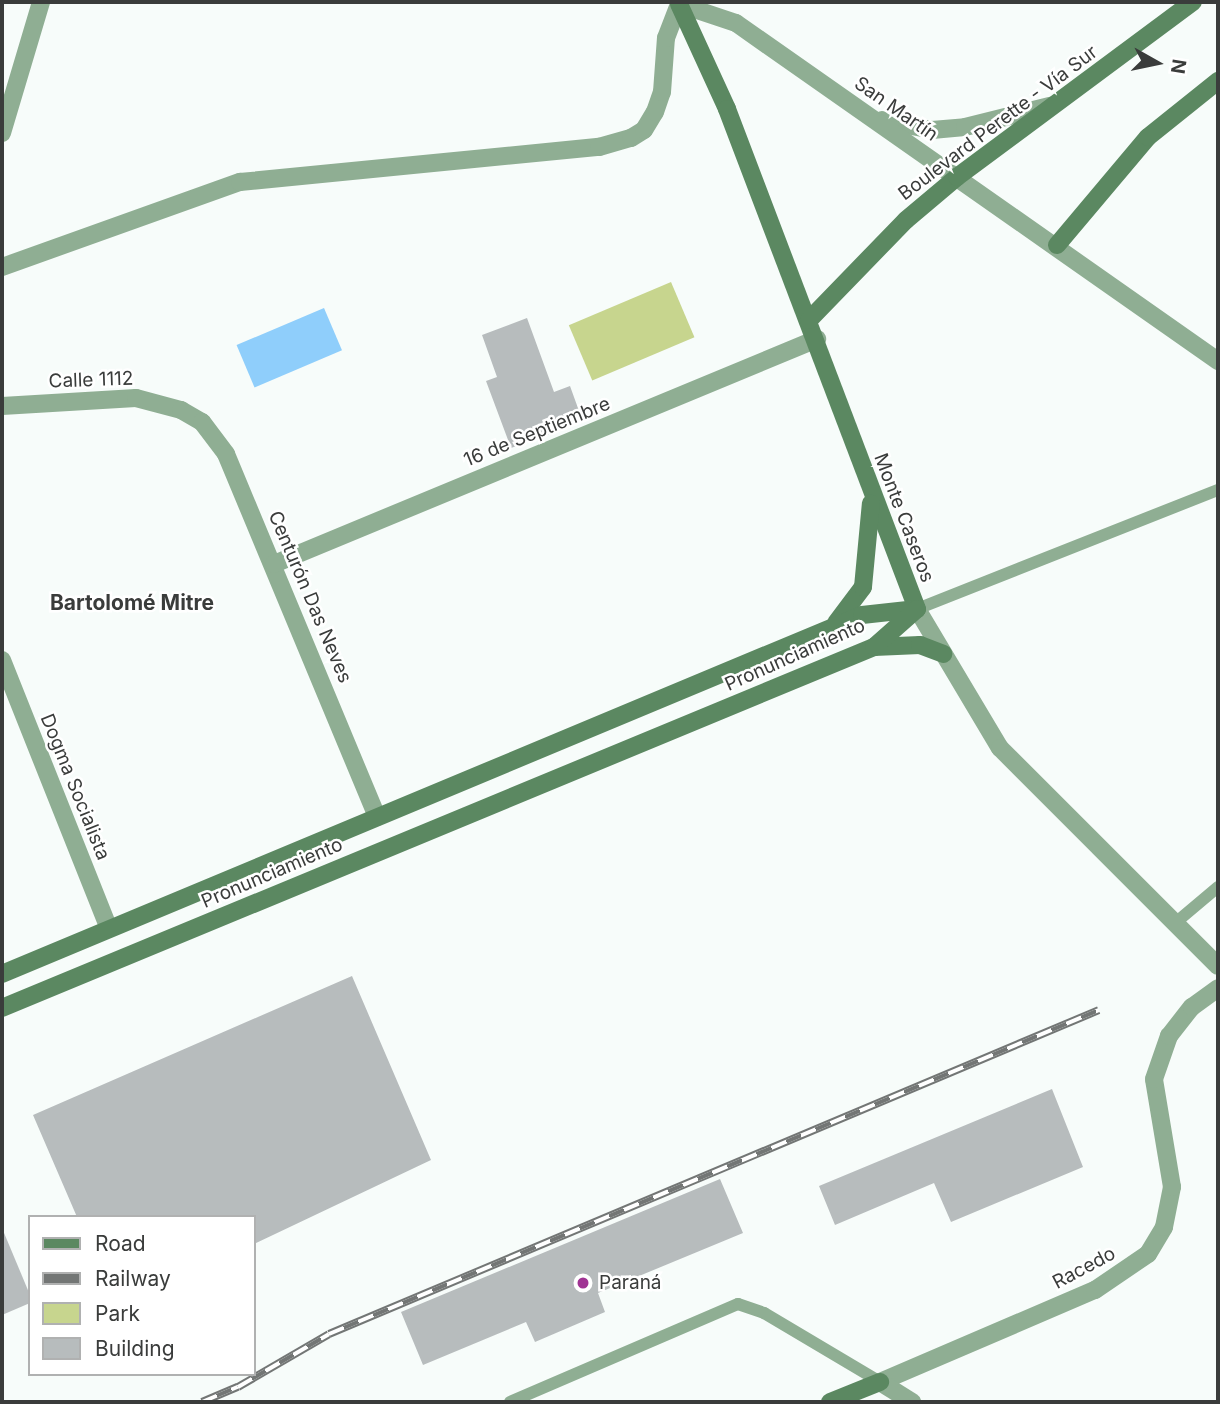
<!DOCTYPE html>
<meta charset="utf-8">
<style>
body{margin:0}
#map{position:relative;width:1220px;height:1404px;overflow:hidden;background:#f7fcfa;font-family:Inter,sans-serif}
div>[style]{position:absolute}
.green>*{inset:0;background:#c7d58e;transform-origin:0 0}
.water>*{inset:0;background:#8fcefb;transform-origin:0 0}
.building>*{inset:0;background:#b7bcbd}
.lane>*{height:12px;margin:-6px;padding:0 6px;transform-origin:6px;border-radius:6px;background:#8fae93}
.street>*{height:18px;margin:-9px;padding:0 9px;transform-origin:9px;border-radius:9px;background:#8fae93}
.secondary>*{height:18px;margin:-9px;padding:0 9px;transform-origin:9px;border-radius:9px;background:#5b8861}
.rail>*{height:8px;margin-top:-4px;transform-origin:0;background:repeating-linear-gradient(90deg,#fff 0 16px,#737675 0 32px);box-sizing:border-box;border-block:2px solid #737675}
.dots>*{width:19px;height:19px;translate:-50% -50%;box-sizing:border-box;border:4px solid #fff;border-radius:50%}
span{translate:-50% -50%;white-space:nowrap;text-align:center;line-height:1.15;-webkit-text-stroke:5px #fff;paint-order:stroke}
.street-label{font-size:19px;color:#3a3c3b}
.poi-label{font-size:19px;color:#3a3c3b}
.left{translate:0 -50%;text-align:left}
.neighbourhood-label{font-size:21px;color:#3a3c3b;font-weight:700}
.frame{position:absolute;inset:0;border:4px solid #3a3c3b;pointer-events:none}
.legend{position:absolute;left:28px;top:1215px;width:228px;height:161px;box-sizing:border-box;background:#fff;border:2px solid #b0b1b1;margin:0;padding:9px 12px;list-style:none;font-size:21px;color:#3a3c3b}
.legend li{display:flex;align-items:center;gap:14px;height:35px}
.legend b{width:35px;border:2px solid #b0b1b1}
.north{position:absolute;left:1122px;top:28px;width:70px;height:70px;-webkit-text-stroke:5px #fff;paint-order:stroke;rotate:99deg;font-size:19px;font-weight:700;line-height:28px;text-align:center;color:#3a3c3b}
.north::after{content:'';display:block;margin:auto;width:24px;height:32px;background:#3a3c3b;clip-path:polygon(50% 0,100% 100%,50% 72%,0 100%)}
</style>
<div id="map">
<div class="green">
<i style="left:671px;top:282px;width:60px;height:111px;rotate:67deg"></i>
</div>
<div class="water">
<i style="left:324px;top:308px;width:46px;height:95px;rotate:67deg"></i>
</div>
<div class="building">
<i style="clip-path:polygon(527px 318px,554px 392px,570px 386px,583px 422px,511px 448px,486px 381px,497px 377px,482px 335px)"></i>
<i style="clip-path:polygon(352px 976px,431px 1160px,254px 1244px,254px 1217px,77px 1217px,33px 1115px)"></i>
<i style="clip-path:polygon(1052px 1089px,1083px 1167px,951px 1222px,934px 1183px,835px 1225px,819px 1186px)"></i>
<i style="clip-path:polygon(720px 1179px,743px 1233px,598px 1293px,605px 1312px,535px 1342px,526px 1322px,423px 1365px,401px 1312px)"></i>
<i style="clip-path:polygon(2px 1228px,30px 1295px,30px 1303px,2px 1315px)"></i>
</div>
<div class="lane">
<i style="left:917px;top:609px;width:324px;rotate:-21.6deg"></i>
<i style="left:1174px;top:924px;width:57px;rotate:-40.1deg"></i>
<i style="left:510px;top:1402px;width:248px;rotate:-23.3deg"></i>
<i style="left:738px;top:1304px;width:28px;rotate:19deg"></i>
<i style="left:764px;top:1313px;width:135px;rotate:30.7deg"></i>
</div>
<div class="street">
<i style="left:882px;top:120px;width:51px;rotate:11.3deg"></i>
<i style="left:932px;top:130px;width:33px;rotate:-5deg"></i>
<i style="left:965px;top:127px;width:88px;rotate:-13.9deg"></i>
<i style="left:2px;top:133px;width:137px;rotate:-73.4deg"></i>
<i style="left:2px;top:267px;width:253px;rotate:-19.7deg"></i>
<i style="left:240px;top:182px;width:361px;rotate:-5.6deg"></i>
<i style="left:599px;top:147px;width:33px;rotate:-16deg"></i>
<i style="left:631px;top:138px;width:15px;rotate:-32deg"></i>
<i style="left:644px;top:130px;width:21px;rotate:-59deg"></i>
<i style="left:655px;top:112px;width:21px;rotate:-71deg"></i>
<i style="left:662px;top:92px;width:54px;rotate:-85.8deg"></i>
<i style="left:666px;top:38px;width:36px;rotate:-69deg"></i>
<i style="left:679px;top:4px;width:60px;rotate:18.4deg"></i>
<i style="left:736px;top:23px;width:589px;rotate:35.04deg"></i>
<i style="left:2px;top:406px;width:134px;rotate:-3.4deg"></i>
<i style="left:136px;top:398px;width:47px;rotate:14.9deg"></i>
<i style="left:181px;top:410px;width:24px;rotate:30deg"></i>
<i style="left:202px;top:422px;width:40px;rotate:53deg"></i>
<i style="left:226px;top:454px;width:393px;rotate:67.4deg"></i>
<i style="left:274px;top:564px;width:588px;rotate:-22.51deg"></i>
<i style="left:917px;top:609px;width:162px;rotate:59.2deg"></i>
<i style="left:1000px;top:748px;width:308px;rotate:45deg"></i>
<i style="left:2px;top:660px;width:289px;rotate:68.3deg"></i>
<i style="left:880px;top:1382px;width:234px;rotate:-23.2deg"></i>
<i style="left:1095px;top:1290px;width:64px;rotate:-34.2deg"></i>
<i style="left:1148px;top:1254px;width:31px;rotate:-59deg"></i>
<i style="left:1164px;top:1227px;width:41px;rotate:-78.7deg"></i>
<i style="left:1172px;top:1187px;width:109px;rotate:-99.5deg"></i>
<i style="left:1154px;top:1079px;width:46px;rotate:-70.8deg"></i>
<i style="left:1169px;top:1036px;width:37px;rotate:-52deg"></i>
<i style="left:1192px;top:1007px;width:32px;rotate:-36deg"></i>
<i style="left:880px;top:1382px;width:38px;rotate:32deg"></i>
</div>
<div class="secondary">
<i style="left:679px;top:4px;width:115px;rotate:65.4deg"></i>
<i style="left:727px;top:109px;width:535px;rotate:69.19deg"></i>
<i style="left:1057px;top:245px;width:141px;rotate:-49.9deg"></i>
<i style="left:1148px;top:137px;width:90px;rotate:-38.7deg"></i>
<i style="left:809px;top:320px;width:139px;rotate:-45.9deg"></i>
<i style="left:906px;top:220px;width:67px;rotate:-40.1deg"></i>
<i style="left:957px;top:177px;width:294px;rotate:-36.6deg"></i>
<i style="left:836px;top:623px;width:45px;rotate:-53.1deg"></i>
<i style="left:863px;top:587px;width:84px;rotate:-84.6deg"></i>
<i style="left:874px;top:647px;width:46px;rotate:-2.5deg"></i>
<i style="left:920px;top:645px;width:25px;rotate:21deg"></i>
<i style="left:2px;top:974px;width:932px;rotate:-22.66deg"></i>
<i style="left:862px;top:615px;width:55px;rotate:-6.2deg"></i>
<i style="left:2px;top:1008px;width:944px;rotate:-22.49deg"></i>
<i style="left:874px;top:647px;width:57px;rotate:-41.5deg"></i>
<i style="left:830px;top:1402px;width:54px;rotate:-21.8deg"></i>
</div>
<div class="rail">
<i style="left:202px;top:1402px;width:39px;rotate:-23deg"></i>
<i style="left:238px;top:1387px;width:105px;rotate:-30.2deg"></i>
<i style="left:329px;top:1334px;width:835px;rotate:-22.82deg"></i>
</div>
<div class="dots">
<i style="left:583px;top:1283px;background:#a03393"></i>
</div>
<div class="street-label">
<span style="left:896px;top:109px;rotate:35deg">San Martín</span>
<span style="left:998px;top:123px;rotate:-37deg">Boulevard Perette - Vía Sur</span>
<span style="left:91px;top:380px;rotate:-2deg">Calle 1112</span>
<span style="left:537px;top:432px;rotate:-22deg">16 de Septiembre</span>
<span style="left:904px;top:518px;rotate:69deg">Monte Caseros</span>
<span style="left:310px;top:597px;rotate:67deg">Centurón Das Neves</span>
<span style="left:795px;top:655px;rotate:-24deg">Pronunciamiento</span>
<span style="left:75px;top:787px;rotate:68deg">Dogma Socialista</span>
<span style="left:272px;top:873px;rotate:-23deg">Pronunciamiento</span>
<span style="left:1084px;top:1268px;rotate:-28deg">Racedo</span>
</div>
<div class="poi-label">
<span class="left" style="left:599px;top:1283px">Paraná</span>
</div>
<div class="neighbourhood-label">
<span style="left:132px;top:603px">Bartolomé Mitre</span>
</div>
<div class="frame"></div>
<ul class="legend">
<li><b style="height:9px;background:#5b8861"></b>Road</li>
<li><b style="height:9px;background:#737675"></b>Railway</li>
<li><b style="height:19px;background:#c7d58e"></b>Park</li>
<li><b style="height:19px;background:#b7bcbd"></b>Building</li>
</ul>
<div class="north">N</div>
</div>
